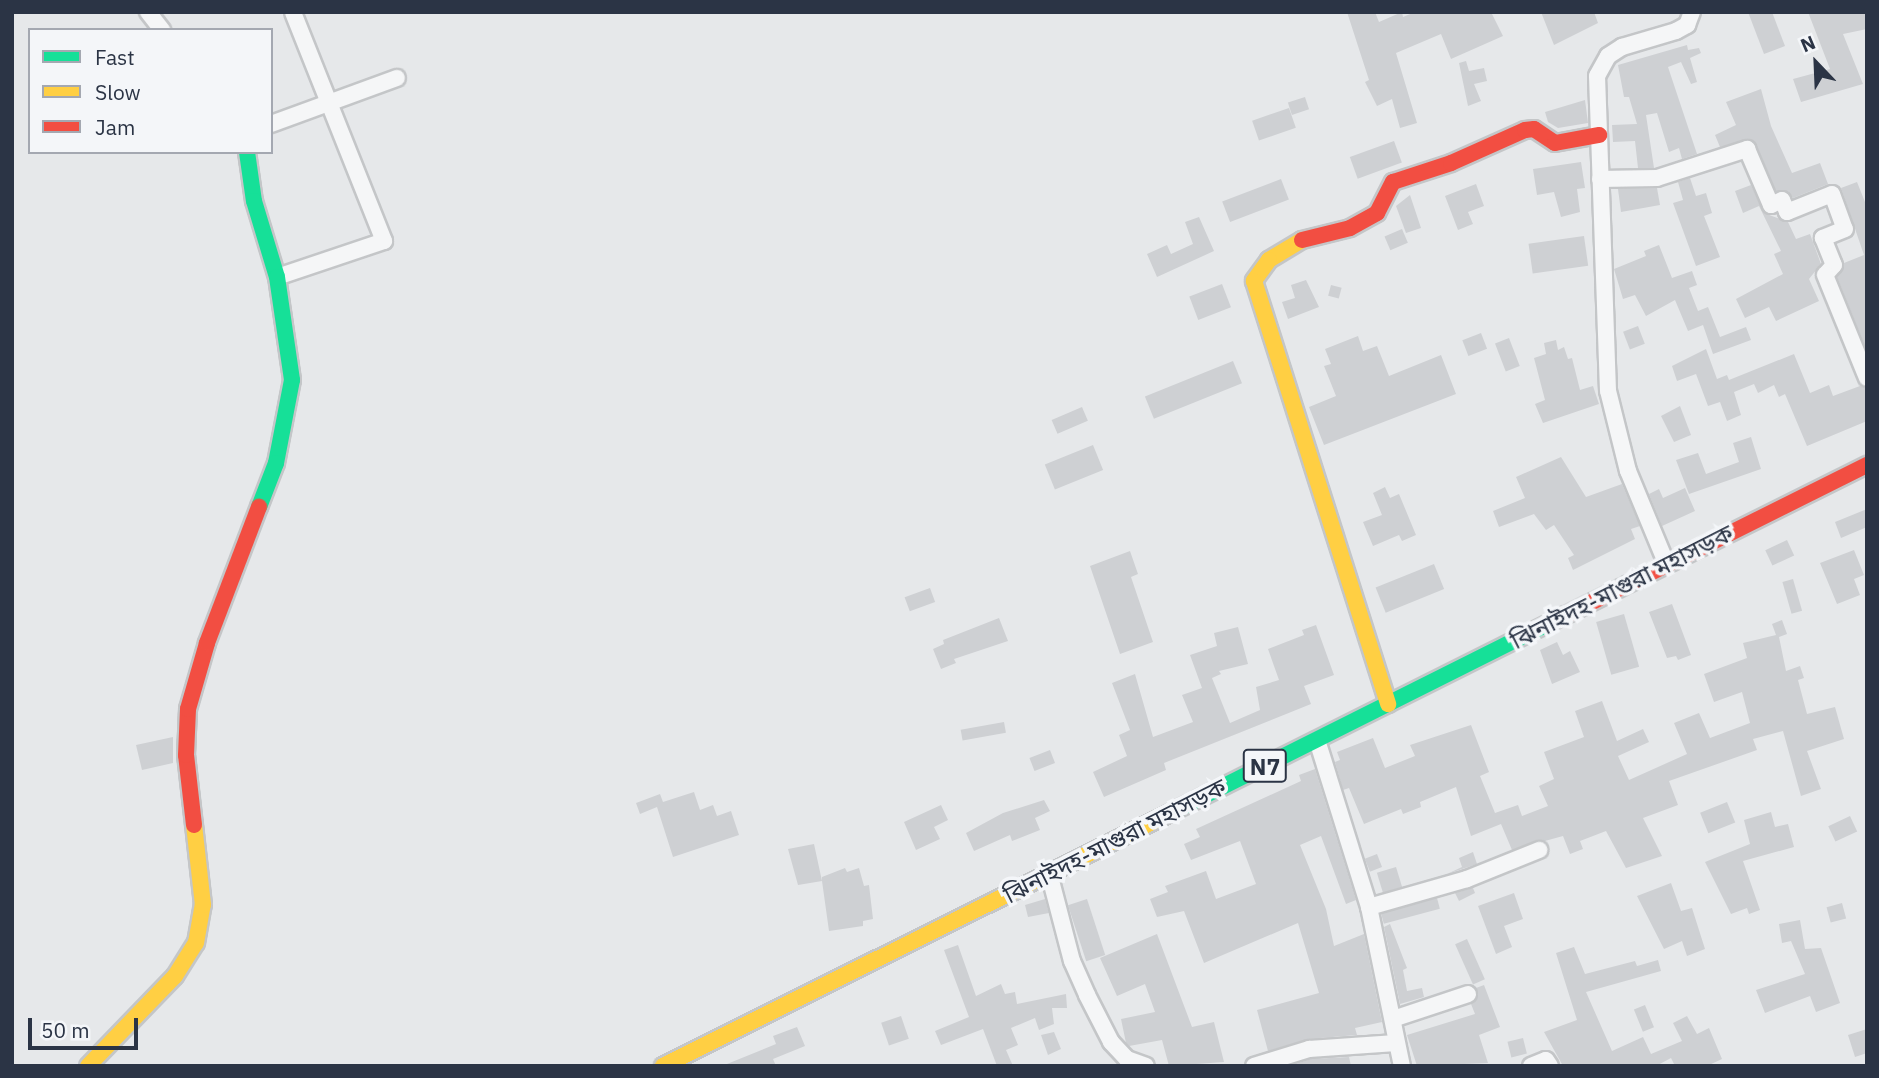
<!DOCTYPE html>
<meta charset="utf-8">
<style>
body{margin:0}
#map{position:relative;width:1879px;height:1078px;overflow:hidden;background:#e6e8ea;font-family:"IBM Plex Sans","Noto Sans Bengali",sans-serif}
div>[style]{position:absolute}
.building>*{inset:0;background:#ced0d3;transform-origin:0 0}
.roads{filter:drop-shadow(2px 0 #c4c6c8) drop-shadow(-2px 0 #c4c6c8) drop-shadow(0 2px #c4c6c8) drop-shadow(0 -2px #c4c6c8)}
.street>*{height:16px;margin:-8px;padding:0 8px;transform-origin:8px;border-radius:8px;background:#f5f6f7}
.fast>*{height:16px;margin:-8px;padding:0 8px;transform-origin:8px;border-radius:8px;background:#16e098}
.slow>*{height:16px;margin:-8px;padding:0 8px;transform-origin:8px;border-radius:8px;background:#ffcf43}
.jam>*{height:16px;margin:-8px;padding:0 8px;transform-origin:8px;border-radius:8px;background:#f24e42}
span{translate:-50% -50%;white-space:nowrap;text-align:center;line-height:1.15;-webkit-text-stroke:7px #f4f6f9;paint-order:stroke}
.shield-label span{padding:2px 5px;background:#f4f6f9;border:2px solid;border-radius:5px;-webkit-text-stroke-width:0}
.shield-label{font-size:23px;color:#2b3445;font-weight:700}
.street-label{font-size:24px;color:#2b3445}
.frame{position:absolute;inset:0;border:14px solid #2b3445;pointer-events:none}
.legend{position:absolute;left:28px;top:28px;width:245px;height:126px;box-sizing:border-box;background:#f4f6f9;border:2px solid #a4a8b1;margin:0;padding:9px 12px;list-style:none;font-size:21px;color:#2b3445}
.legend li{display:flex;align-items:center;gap:14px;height:35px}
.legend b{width:35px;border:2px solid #a4a8b1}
.north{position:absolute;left:1781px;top:28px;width:70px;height:70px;-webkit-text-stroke:5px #f4f6f9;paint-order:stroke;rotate:337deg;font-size:19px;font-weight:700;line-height:28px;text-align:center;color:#2b3445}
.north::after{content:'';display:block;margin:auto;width:24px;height:32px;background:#2b3445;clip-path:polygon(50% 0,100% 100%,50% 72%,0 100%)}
.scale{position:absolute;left:28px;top:1018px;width:110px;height:32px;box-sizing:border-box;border:4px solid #2b3445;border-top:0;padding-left:9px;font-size:21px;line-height:24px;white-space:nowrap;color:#2b3445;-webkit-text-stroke:5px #f4f6f9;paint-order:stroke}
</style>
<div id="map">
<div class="building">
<i style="clip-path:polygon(1347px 12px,1375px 12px,1379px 22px,1402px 12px,1403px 17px,1415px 12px,1491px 12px,1503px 36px,1451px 59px,1441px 34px,1396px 53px,1417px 123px,1400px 128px,1392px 99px,1377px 106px,1365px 82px,1369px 80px)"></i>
<i style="clip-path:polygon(1541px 12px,1594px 12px,1598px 23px,1554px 45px)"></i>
<i style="clip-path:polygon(1748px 12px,1772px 12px,1785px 46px,1764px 54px)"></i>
<i style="clip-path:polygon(1808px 12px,1867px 12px,1867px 29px,1843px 34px,1863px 84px,1801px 102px,1793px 79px,1830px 69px)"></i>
<i style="clip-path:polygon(1687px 45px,1688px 50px,1699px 48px,1701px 53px,1690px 58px,1697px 82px,1691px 84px,1681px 62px,1668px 67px,1697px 154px,1682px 159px,1679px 148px,1669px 152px,1657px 113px,1646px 115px,1654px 168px,1638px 168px,1635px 141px,1613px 142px,1612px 125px,1637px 124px,1629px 97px,1624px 97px,1618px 65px)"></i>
<i style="clip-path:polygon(1466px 61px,1469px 71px,1484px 68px,1487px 81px,1474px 84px,1481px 101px,1468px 106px,1459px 63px)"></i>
<i style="clip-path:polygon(1761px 89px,1771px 126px,1792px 173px,1820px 163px,1828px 184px,1793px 198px,1788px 191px,1776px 191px,1753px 140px,1720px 147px,1715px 135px,1736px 125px,1726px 102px)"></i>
<i style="left:1305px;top:97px;width:13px;height:18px;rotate:72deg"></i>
<i style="clip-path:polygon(1585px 100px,1588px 123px,1558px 128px,1548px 122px,1545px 112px)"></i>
<i style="left:1289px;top:108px;width:21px;height:39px;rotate:71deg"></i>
<i style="left:1394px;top:141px;width:23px;height:47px;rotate:70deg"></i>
<i style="clip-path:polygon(1581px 162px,1585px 188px,1577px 189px,1580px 212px,1561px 217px,1554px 192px,1537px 195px,1533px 169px)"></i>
<i style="clip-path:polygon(1690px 178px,1696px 196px,1706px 193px,1712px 213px,1704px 216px,1720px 257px,1696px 266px,1673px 203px,1683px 200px,1678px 182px)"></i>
<i style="left:1281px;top:179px;width:22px;height:63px;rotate:69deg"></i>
<i style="clip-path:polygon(1857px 182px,1867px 207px,1865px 346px,1837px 277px,1844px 263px,1864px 255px,1841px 188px)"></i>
<i style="clip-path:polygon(1476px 184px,1484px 206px,1468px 212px,1473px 224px,1458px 230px,1445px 196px)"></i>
<i style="clip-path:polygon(1751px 185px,1764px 213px,1788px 222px,1796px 239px,1810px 234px,1821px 264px,1809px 279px,1819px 301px,1776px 321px,1769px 307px,1745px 318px,1736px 299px,1783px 274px,1774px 254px,1781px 251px,1759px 206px,1743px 213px,1735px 191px)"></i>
<i style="clip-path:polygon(1657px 188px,1660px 205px,1621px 212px,1618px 189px)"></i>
<i style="clip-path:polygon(1410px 195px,1421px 228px,1406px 233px,1396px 206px)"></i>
<i style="clip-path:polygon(1199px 217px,1214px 251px,1157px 277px,1147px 254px,1167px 245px,1171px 254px,1193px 244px,1185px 222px)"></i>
<i style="left:1402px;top:229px;width:15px;height:19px;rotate:67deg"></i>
<i style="left:1584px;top:236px;width:30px;height:56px;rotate:82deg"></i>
<i style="clip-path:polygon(1659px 245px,1672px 278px,1692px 271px,1697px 285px,1689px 288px,1698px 311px,1708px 307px,1720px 337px,1746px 327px,1751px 340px,1713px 354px,1703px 325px,1688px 331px,1675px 300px,1646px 316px,1635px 295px,1623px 299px,1614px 269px,1646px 256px,1644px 251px)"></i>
<i style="clip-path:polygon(1306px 280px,1319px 307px,1288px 319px,1282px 302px,1295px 298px,1291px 285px)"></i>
<i style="left:1222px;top:284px;width:25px;height:35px;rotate:69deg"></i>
<i style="left:1331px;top:285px;width:11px;height:11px;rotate:15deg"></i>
<i style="left:1638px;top:326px;width:19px;height:16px;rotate:69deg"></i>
<i style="left:1481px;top:333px;width:17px;height:20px;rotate:69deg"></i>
<i style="clip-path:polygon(1358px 336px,1363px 351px,1377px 346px,1389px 376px,1441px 355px,1456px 394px,1324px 445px,1309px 407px,1336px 396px,1324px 366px,1331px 364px,1325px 349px)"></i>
<i style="left:1509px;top:338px;width:30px;height:15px;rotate:69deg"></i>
<i style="clip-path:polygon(1556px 340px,1558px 350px,1564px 347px,1568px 359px,1572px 358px,1580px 390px,1593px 386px,1599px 404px,1543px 423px,1535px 404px,1545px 400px,1534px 358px,1546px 354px,1544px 343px)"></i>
<i style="clip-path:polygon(1706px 349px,1717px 379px,1727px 375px,1729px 380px,1794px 354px,1810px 393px,1829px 385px,1833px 396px,1860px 386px,1867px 388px,1867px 421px,1807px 446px,1785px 394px,1779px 397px,1774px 385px,1758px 393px,1754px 384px,1734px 392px,1741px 415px,1727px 421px,1720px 402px,1708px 406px,1696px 374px,1677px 381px,1672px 366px)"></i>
<i style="left:1233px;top:361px;width:24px;height:95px;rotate:68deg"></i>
<i style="clip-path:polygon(1680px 406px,1691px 435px,1674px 442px,1661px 416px)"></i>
<i style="left:1082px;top:407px;width:15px;height:33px;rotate:67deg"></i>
<i style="clip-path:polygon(1751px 437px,1761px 469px,1689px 494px,1676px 460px,1698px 453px,1706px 474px,1739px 462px,1733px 443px)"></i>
<i style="left:1093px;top:445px;width:27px;height:52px;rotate:68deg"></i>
<i style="clip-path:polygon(1561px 457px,1586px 497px,1622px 484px,1640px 526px,1631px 529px,1635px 539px,1573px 570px,1568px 558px,1574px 555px,1554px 525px,1546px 530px,1534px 514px,1499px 527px,1493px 511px,1525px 498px,1516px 477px)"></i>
<i style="clip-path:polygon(1385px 487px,1390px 498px,1399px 494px,1416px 535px,1402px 541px,1399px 535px,1373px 546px,1363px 522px,1382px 515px,1373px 493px)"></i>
<i style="clip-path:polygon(1685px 488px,1695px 511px,1662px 526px,1649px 494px,1659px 489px,1663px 498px)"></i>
<i style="clip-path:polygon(1867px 509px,1867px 527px,1841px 538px,1835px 522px)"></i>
<i style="left:1787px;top:540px;width:17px;height:24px;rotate:65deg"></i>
<i style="clip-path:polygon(1854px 550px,1864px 575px,1854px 579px,1860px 595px,1837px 604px,1820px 563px)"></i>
<i style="clip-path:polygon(1130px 551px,1138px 574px,1131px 577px,1153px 642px,1120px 654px,1090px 566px)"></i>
<i style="left:1434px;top:564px;width:27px;height:63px;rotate:68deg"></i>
<i style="left:1793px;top:579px;width:33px;height:11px;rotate:74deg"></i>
<i style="left:930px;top:588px;width:15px;height:27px;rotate:70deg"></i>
<i style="clip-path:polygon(1672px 604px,1691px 655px,1678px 660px,1676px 656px,1667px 658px,1649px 612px)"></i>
<i style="left:1624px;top:614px;width:55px;height:29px;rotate:74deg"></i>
<i style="clip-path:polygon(999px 618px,1008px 641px,954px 659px,956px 663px,941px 669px,933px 649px,944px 644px,943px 640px)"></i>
<i style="clip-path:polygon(1782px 620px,1787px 634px,1779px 637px,1786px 671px,1800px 666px,1804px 678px,1798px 680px,1807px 714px,1835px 707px,1844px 739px,1807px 751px,1821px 789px,1801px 796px,1783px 731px,1753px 739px,1757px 750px,1669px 781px,1678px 805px,1643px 818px,1662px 856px,1626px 868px,1606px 831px,1580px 841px,1583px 849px,1570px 854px,1563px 836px,1512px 850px,1501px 824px,1471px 836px,1456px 787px,1420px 802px,1421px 807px,1403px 814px,1401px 809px,1364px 824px,1349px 788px,1343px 790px,1335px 762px,1340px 760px,1337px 752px,1373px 738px,1385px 768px,1415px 756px,1410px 745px,1471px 725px,1489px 772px,1480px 776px,1495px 813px,1518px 805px,1522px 816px,1548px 806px,1539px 786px,1554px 779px,1544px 752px,1584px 737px,1575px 711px,1602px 701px,1617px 741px,1643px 729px,1649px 742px,1618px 756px,1629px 780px,1687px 754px,1674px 723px,1699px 713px,1710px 738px,1750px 723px,1742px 692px,1714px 702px,1704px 674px,1747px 658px,1743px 643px,1776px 635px,1772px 624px)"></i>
<i style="clip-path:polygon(1316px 625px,1334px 675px,1304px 686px,1311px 704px,1164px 763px,1166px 770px,1104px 797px,1093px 772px,1127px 756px,1119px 735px,1130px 730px,1112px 683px,1135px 674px,1153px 737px,1193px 722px,1182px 695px,1202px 688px,1190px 655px,1217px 646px,1214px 633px,1238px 627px,1248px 664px,1219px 671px,1221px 674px,1212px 678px,1230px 723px,1260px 710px,1256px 687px,1279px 680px,1268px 649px,1304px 635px,1302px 630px)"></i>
<i style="clip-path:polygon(1557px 642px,1563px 655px,1570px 651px,1580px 672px,1552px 684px,1540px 650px)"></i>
<i style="left:1004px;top:722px;width:11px;height:44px;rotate:80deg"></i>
<i style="clip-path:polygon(173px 737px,173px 763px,142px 770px,136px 745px)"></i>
<i style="left:1050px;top:750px;width:14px;height:22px;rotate:69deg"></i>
<i style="clip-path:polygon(1315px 769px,1356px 900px,1346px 904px,1321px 836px,1300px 845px,1326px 909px,1334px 946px,1364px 934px,1382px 1022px,1355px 1028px,1357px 1035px,1308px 1039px,1268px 1051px,1257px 1010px,1319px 993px,1298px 923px,1204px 963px,1184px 911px,1157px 917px,1150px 899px,1168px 892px,1165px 886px,1206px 871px,1216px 899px,1256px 884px,1240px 841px,1191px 860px,1184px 844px,1200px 837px,1196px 829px,1301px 781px,1299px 775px)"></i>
<i style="clip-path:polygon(694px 792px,700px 810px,713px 805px,717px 816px,731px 811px,739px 835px,673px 857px,657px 807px,640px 814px,636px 803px,660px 794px,663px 802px)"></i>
<i style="clip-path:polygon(1044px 800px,1050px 811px,1035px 818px,1040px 830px,1012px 841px,1010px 835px,974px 851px,966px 833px,1003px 813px)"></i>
<i style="left:1727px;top:802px;width:22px;height:29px;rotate:68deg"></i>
<i style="clip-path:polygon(941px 805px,948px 820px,934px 827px,940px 839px,916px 850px,904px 822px)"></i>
<i style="clip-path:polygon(1771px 812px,1775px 827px,1788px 824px,1794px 847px,1743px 861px,1760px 910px,1749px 914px,1747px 908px,1731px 914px,1705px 862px,1750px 844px,1744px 820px)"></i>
<i style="left:1850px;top:816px;width:17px;height:24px;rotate:65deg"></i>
<i style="clip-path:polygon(814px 844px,822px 881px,822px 877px,845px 868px,847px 872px,859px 868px,864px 886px,869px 885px,873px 919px,863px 921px,863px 926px,829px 931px,822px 881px,798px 885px,788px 849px)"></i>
<i style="clip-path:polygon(1473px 852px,1477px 864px,1447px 874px,1462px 867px,1459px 858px)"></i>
<i style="left:1377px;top:854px;width:14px;height:13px;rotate:69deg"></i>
<i style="left:1396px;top:867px;width:21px;height:20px;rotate:73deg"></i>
<i style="clip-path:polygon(1671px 883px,1681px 911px,1692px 908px,1705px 949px,1687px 956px,1682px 941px,1664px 949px,1637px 896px)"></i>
<i style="clip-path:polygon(1473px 888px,1475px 893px,1459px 901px,1455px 893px)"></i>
<i style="clip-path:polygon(1514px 893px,1523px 919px,1504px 926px,1512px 947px,1496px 954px,1478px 906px)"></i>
<i style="left:1437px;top:898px;width:11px;height:58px;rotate:75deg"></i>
<i style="clip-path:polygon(1045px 899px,1049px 913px,1028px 917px,1025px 905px)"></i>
<i style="left:1087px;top:899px;width:59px;height:20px;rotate:72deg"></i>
<i style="left:1842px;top:903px;width:16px;height:16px;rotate:75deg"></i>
<i style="clip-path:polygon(1800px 920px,1805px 949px,1821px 948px,1840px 1003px,1816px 1012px,1810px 996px,1765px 1013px,1756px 990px,1805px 974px,1791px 941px,1782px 943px,1779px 924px)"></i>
<i style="clip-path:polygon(1390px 924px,1407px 968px,1403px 970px,1407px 991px,1422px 988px,1424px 997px,1400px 1004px,1384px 927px)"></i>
<i style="clip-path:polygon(1157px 934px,1192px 1027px,1214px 1022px,1224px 1062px,1169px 1066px,1162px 1040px,1129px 1046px,1126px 1043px,1121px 1019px,1155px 1012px,1145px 984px,1117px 996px,1100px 958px)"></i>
<i style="left:1467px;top:939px;width:44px;height:13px;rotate:66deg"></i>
<i style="clip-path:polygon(958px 945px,976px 996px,1001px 984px,1005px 994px,1015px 992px,1017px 1004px,1066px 994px,1067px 1008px,1052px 1008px,1054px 1024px,1039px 1030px,1035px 1018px,1011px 1028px,1018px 1045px,1006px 1050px,1013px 1066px,997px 1066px,983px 1029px,941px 1045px,935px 1031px,969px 1017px,944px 950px)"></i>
<i style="clip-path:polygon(1574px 947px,1585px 974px,1635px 961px,1637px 966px,1658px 960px,1661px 971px,1586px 992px,1612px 1051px,1643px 1037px,1651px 1054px,1682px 1041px,1673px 1023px,1687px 1016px,1697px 1034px,1709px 1028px,1722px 1059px,1707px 1066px,1675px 1066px,1671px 1058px,1656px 1066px,1563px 1066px,1544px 1032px,1577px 1020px,1556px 953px)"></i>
<i style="clip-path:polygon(1484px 985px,1500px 1027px,1479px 1035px,1488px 1063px,1417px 1066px,1407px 1035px,1475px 1014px,1471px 1004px,1478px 997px,1476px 988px)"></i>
<i style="left:1645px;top:1005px;width:24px;height:12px;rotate:68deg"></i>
<i style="left:901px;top:1016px;width:24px;height:21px;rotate:71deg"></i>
<i style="clip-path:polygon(797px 1027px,805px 1046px,773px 1059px,776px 1066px,722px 1066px,776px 1044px,773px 1036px)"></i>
<i style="clip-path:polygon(1867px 1029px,1867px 1053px,1855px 1057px,1848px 1035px)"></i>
<i style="clip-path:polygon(1054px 1032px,1061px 1049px,1048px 1055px,1041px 1035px)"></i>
<i style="left:1523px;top:1038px;width:16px;height:16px;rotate:76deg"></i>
<i style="clip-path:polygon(1349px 1057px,1351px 1066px,1290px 1066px,1311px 1059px)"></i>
</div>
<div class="roads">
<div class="street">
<i style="left:148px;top:12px;width:23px;rotate:52deg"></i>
<i style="left:271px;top:124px;width:134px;rotate:-20.1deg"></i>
<i style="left:1600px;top:179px;width:57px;rotate:-1deg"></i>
<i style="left:1657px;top:178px;width:95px;rotate:-17.9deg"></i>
<i style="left:1747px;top:149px;width:61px;rotate:66.8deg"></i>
<i style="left:1771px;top:205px;width:12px;rotate:-24deg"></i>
<i style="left:1782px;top:200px;width:13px;rotate:67deg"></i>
<i style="left:1787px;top:212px;width:48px;rotate:-21.8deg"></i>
<i style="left:1832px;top:194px;width:37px;rotate:70deg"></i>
<i style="left:1845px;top:229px;width:24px;rotate:158deg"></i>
<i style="left:1823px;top:238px;width:29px;rotate:68deg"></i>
<i style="left:1834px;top:265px;width:13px;rotate:132deg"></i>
<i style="left:1825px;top:275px;width:111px;rotate:67.8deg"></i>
<i style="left:277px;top:277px;width:113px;rotate:-18.6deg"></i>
<i style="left:384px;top:241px;width:246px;rotate:-111.7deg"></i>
<i style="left:1667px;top:565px;width:102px;rotate:-112.5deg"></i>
<i style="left:1628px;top:471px;width:82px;rotate:-104deg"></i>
<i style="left:1608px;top:391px;width:315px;rotate:-92deg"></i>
<i style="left:1597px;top:76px;width:23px;rotate:-61deg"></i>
<i style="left:1608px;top:56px;width:17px;rotate:-33deg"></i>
<i style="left:1622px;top:47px;width:56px;rotate:-16.5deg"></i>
<i style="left:1676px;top:31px;width:13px;rotate:-29deg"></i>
<i style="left:1687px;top:25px;width:14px;rotate:-69deg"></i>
<i style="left:1317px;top:740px;width:175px;rotate:72.7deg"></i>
<i style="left:1369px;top:907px;width:162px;rotate:78.3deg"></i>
<i style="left:1049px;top:873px;width:91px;rotate:75.4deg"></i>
<i style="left:1072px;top:961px;width:37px;rotate:66deg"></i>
<i style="left:1087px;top:995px;width:53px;rotate:62.9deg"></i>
<i style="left:1111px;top:1042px;width:23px;rotate:47deg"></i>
<i style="left:1127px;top:1059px;width:20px;rotate:20deg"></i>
<i style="left:1369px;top:907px;width:102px;rotate:-15.9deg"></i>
<i style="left:1467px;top:879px;width:78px;rotate:-21.9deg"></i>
<i style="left:1393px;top:1019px;width:79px;rotate:-18.4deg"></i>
<i style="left:1254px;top:1066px;width:58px;rotate:-17.2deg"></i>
<i style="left:1309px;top:1049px;width:87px;rotate:-3.9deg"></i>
<i style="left:1531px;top:1066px;width:16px;rotate:-22deg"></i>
<i style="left:1546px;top:1060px;width:7px;rotate:56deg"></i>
</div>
<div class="fast">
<i style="left:247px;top:152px;width:49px;rotate:81.9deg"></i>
<i style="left:254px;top:201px;width:79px;rotate:73.2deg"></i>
<i style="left:277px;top:277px;width:104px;rotate:81.7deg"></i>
<i style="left:292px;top:380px;width:85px;rotate:100.9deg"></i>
<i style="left:276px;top:463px;width:47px;rotate:111.1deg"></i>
<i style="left:1170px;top:813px;width:441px;rotate:-26.6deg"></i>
</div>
<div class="slow">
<i style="left:1302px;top:240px;width:39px;rotate:149deg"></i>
<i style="left:1269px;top:260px;width:26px;rotate:126deg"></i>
<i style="left:1254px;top:281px;width:444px;rotate:72.4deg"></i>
<i style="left:88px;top:1066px;width:125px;rotate:-46deg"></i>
<i style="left:175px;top:976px;width:39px;rotate:-58deg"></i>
<i style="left:196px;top:943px;width:39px;rotate:-80deg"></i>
<i style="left:203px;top:905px;width:81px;rotate:-96.4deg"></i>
<i style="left:663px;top:1066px;width:567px;rotate:-26.52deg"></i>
</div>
<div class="jam">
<i style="left:1302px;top:240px;width:49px;rotate:-14deg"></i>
<i style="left:1350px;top:228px;width:31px;rotate:-29deg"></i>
<i style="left:1377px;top:213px;width:35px;rotate:-63deg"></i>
<i style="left:1393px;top:182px;width:61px;rotate:-18.1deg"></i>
<i style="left:1451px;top:163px;width:81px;rotate:-24deg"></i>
<i style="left:1525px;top:130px;width:9px;rotate:-6deg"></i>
<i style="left:1534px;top:129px;width:25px;rotate:34deg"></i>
<i style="left:1555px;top:143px;width:45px;rotate:-10.3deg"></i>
<i style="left:1564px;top:616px;width:339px;rotate:-26.5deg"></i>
<i style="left:194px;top:825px;width:70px;rotate:-96.5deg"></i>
<i style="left:186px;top:755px;width:46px;rotate:-87.5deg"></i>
<i style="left:188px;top:709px;width:69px;rotate:-73.9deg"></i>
<i style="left:207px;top:643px;width:146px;rotate:-69.1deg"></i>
</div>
</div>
<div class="shield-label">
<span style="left:1265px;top:766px">N7</span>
</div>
<div class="street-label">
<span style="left:1622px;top:587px;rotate:-27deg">ঝিনাইদহ-মাগুরা মহাসড়ক</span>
<span style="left:1115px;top:841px;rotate:-27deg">ঝিনাইদহ-মাগুরা মহাসড়ক</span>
</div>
<div class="frame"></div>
<ul class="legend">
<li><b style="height:9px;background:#16e098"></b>Fast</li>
<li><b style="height:9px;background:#ffcf43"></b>Slow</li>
<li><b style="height:9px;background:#f24e42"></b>Jam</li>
</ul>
<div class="north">N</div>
<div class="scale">50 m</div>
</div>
